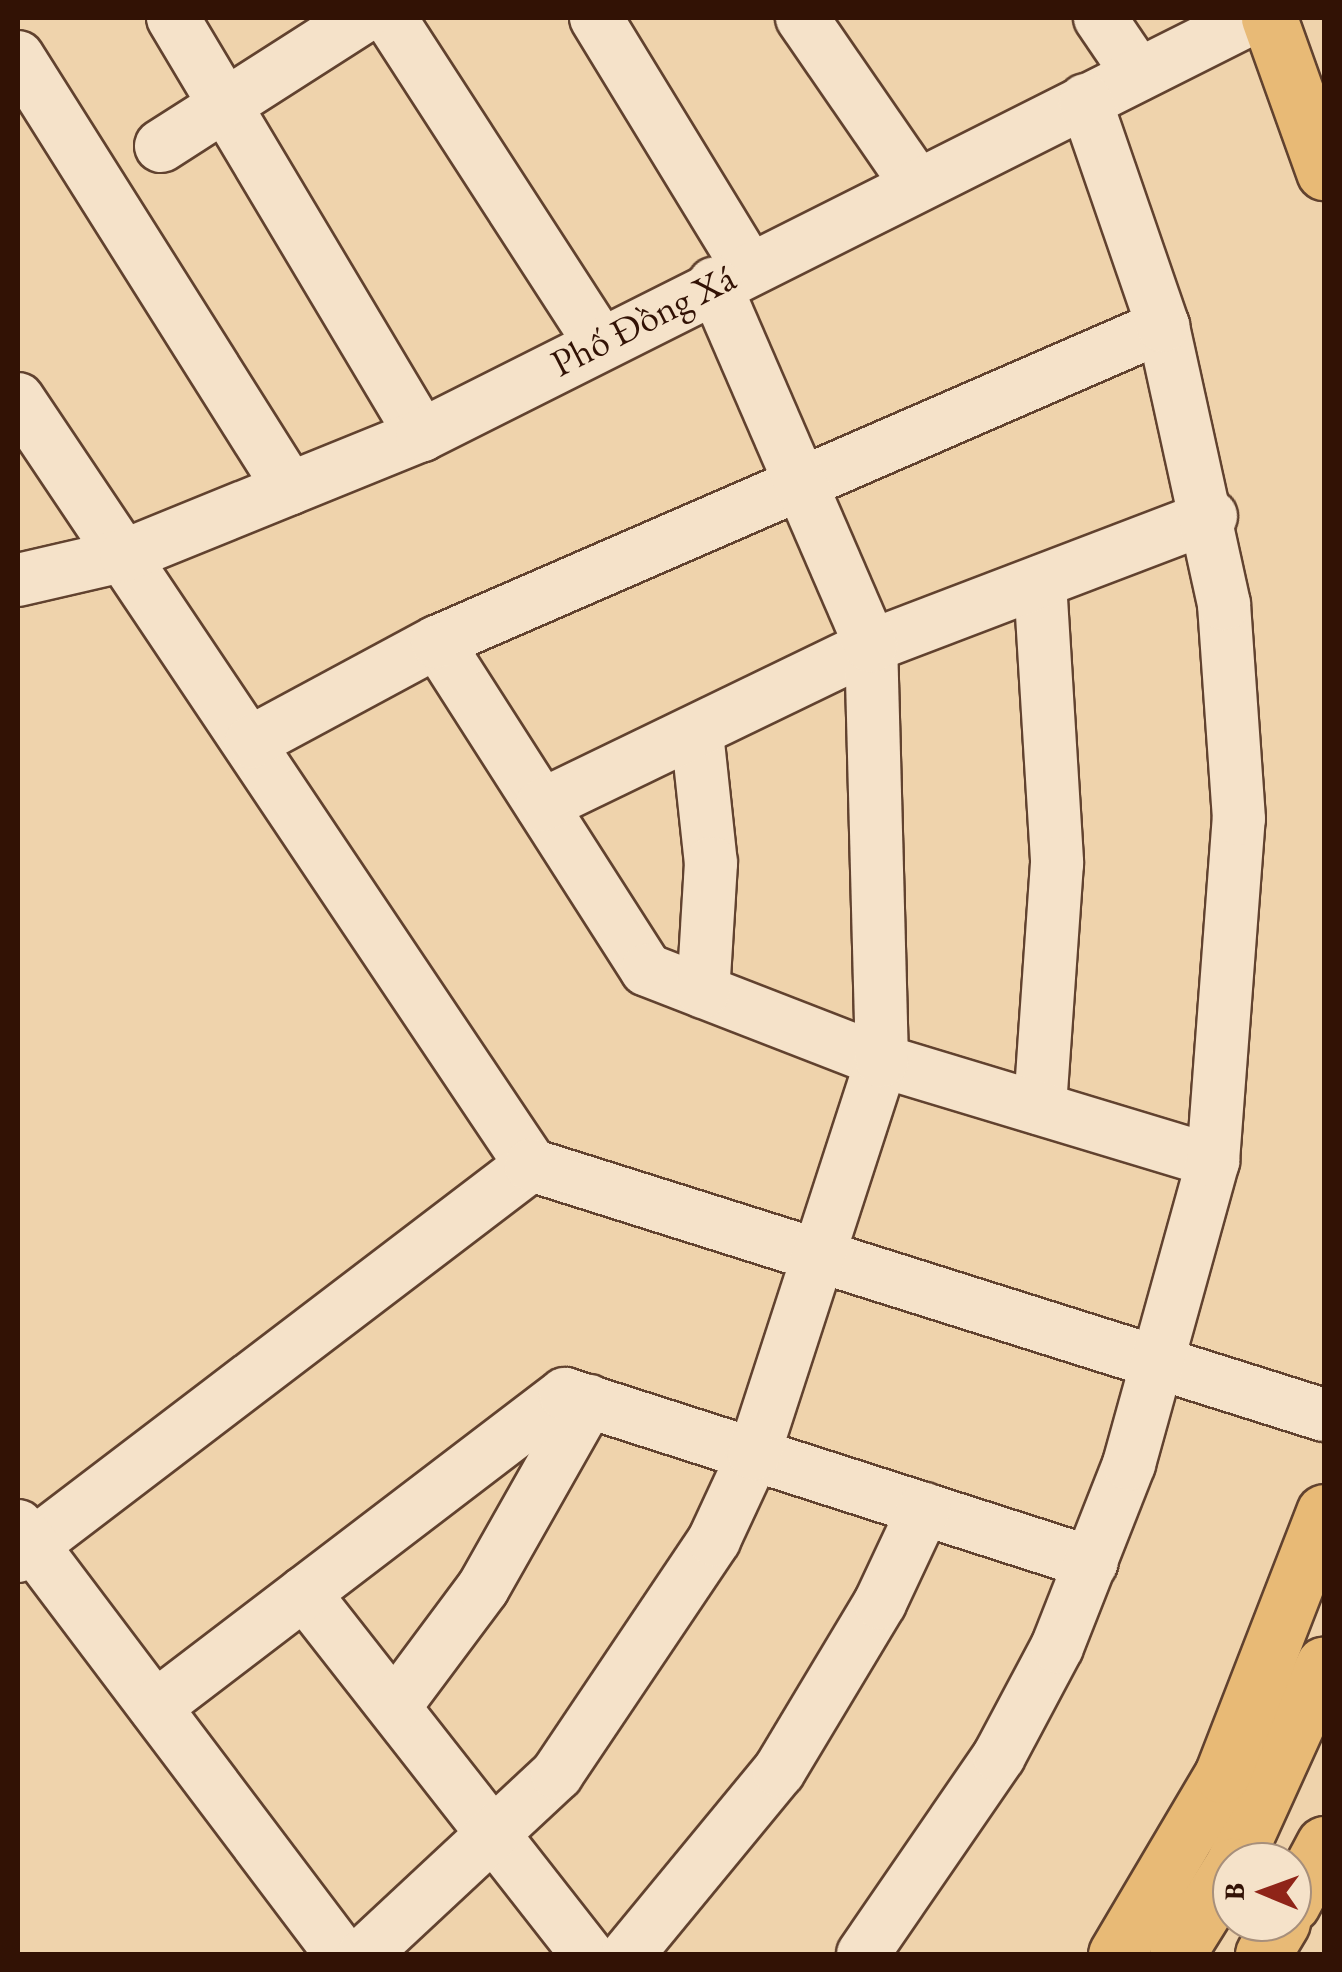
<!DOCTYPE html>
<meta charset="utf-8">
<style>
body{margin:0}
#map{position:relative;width:1342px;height:1972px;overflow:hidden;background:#efd3ac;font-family:"EB Garamond",serif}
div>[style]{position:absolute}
.roads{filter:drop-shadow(2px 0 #61422f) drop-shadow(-2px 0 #61422f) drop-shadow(0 2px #61422f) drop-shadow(0 -2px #61422f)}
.minor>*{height:52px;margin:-26px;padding:0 26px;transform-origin:26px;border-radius:26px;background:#f5e2c9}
.major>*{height:55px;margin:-27.5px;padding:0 27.5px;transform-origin:27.5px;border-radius:27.5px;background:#e8ba76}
span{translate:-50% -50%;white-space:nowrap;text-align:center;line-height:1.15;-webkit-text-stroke:8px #f5e2c9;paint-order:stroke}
.street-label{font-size:38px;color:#321205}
.frame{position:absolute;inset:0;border:20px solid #321205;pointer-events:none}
.north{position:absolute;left:1212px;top:1842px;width:100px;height:100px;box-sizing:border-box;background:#f5e2c9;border:2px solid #a78f7b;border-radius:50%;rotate:271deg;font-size:28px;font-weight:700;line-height:40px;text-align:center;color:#321205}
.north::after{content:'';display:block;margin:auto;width:35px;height:45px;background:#8f2418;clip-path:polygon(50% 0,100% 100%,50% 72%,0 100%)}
</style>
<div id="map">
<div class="roads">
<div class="minor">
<i style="left:173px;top:18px;width:486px;rotate:59.2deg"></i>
<i style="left:390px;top:18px;width:386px;rotate:57.1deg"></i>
<i style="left:596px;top:18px;width:292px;rotate:58.6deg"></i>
<i style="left:802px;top:18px;width:199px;rotate:55.4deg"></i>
<i style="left:1100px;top:18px;width:68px;rotate:55.8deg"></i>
<i style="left:18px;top:57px;width:510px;rotate:57.8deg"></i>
<i style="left:161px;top:146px;width:237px;rotate:-32.6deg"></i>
<i style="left:18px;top:399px;width:922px;rotate:56.19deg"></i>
<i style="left:531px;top:1165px;width:645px;rotate:142.69deg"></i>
<i style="left:18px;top:580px;width:111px;rotate:-13deg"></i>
<i style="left:126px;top:555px;width:319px;rotate:-22.1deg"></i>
<i style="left:422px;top:435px;width:929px;rotate:-26.68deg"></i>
<i style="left:1040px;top:582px;width:282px;rotate:86.5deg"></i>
<i style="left:1057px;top:863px;width:246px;rotate:94deg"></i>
<i style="left:437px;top:642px;width:389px;rotate:57.4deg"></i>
<i style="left:647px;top:970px;width:252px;rotate:21.2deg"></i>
<i style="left:882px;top:1061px;width:346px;rotate:16.8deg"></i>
<i style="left:697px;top:733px;width:131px;rotate:83.9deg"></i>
<i style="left:711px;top:863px;width:129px;rotate:93.5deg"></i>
<i style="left:251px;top:742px;width:211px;rotate:-28.3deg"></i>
<i style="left:437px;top:642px;width:792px;rotate:-23.52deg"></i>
<i style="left:542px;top:805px;width:365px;rotate:-25.8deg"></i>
<i style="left:871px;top:646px;width:364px;rotate:-20.9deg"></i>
<i style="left:531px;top:1165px;width:831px;rotate:17.5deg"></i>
<i style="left:18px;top:1526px;width:536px;rotate:52.96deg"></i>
<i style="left:304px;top:1593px;width:459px;rotate:51.9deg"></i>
<i style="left:395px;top:1706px;width:147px;rotate:-53.3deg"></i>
<i style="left:483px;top:1588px;width:215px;rotate:-60.5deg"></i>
<i style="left:155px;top:1707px;width:516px;rotate:-37.36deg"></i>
<i style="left:565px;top:1394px;width:553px;rotate:17.78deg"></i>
<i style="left:364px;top:1954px;width:264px;rotate:-43deg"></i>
<i style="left:557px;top:1774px;width:282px;rotate:-56.1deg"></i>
<i style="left:714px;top:1540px;width:95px;rotate:-65.1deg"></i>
<i style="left:754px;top:1454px;width:413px;rotate:-72deg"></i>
<i style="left:882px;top:1061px;width:415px;rotate:-91.5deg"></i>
<i style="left:871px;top:646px;width:395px;rotate:-113.4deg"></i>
<i style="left:628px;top:1954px;width:237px;rotate:-50.5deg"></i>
<i style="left:779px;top:1771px;width:196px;rotate:-59deg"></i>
<i style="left:880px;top:1603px;width:104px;rotate:-64.9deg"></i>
<i style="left:863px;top:1954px;width:240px;rotate:-55.5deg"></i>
<i style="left:999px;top:1756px;width:123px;rotate:-62deg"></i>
<i style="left:1057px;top:1647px;width:197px;rotate:-68.5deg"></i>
<i style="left:1129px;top:1464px;width:314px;rotate:-74.5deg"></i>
<i style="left:1213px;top:1161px;width:343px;rotate:-85.7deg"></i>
<i style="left:1239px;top:819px;width:216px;rotate:-94deg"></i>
<i style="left:1224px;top:604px;width:285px;rotate:-102.4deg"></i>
<i style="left:1163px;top:326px;width:239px;rotate:-109deg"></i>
</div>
<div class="major">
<i style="left:1269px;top:18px;width:164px;rotate:70.3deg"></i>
<i style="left:1234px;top:1862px;width:217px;rotate:-65.6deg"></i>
<i style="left:1292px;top:1904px;width:68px;rotate:-61.9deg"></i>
<i style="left:1116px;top:1954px;width:208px;rotate:-59.4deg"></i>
<i style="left:1222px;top:1775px;width:282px;rotate:-68.8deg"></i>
<i style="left:1177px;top:1954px;width:104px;rotate:-58deg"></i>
<i style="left:1263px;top:1954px;width:37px;rotate:-59deg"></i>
</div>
</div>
<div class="street-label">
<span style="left:643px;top:320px;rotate:-27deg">Phố Đồng Xá</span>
</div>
<div class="frame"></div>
<div class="north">B</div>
</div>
